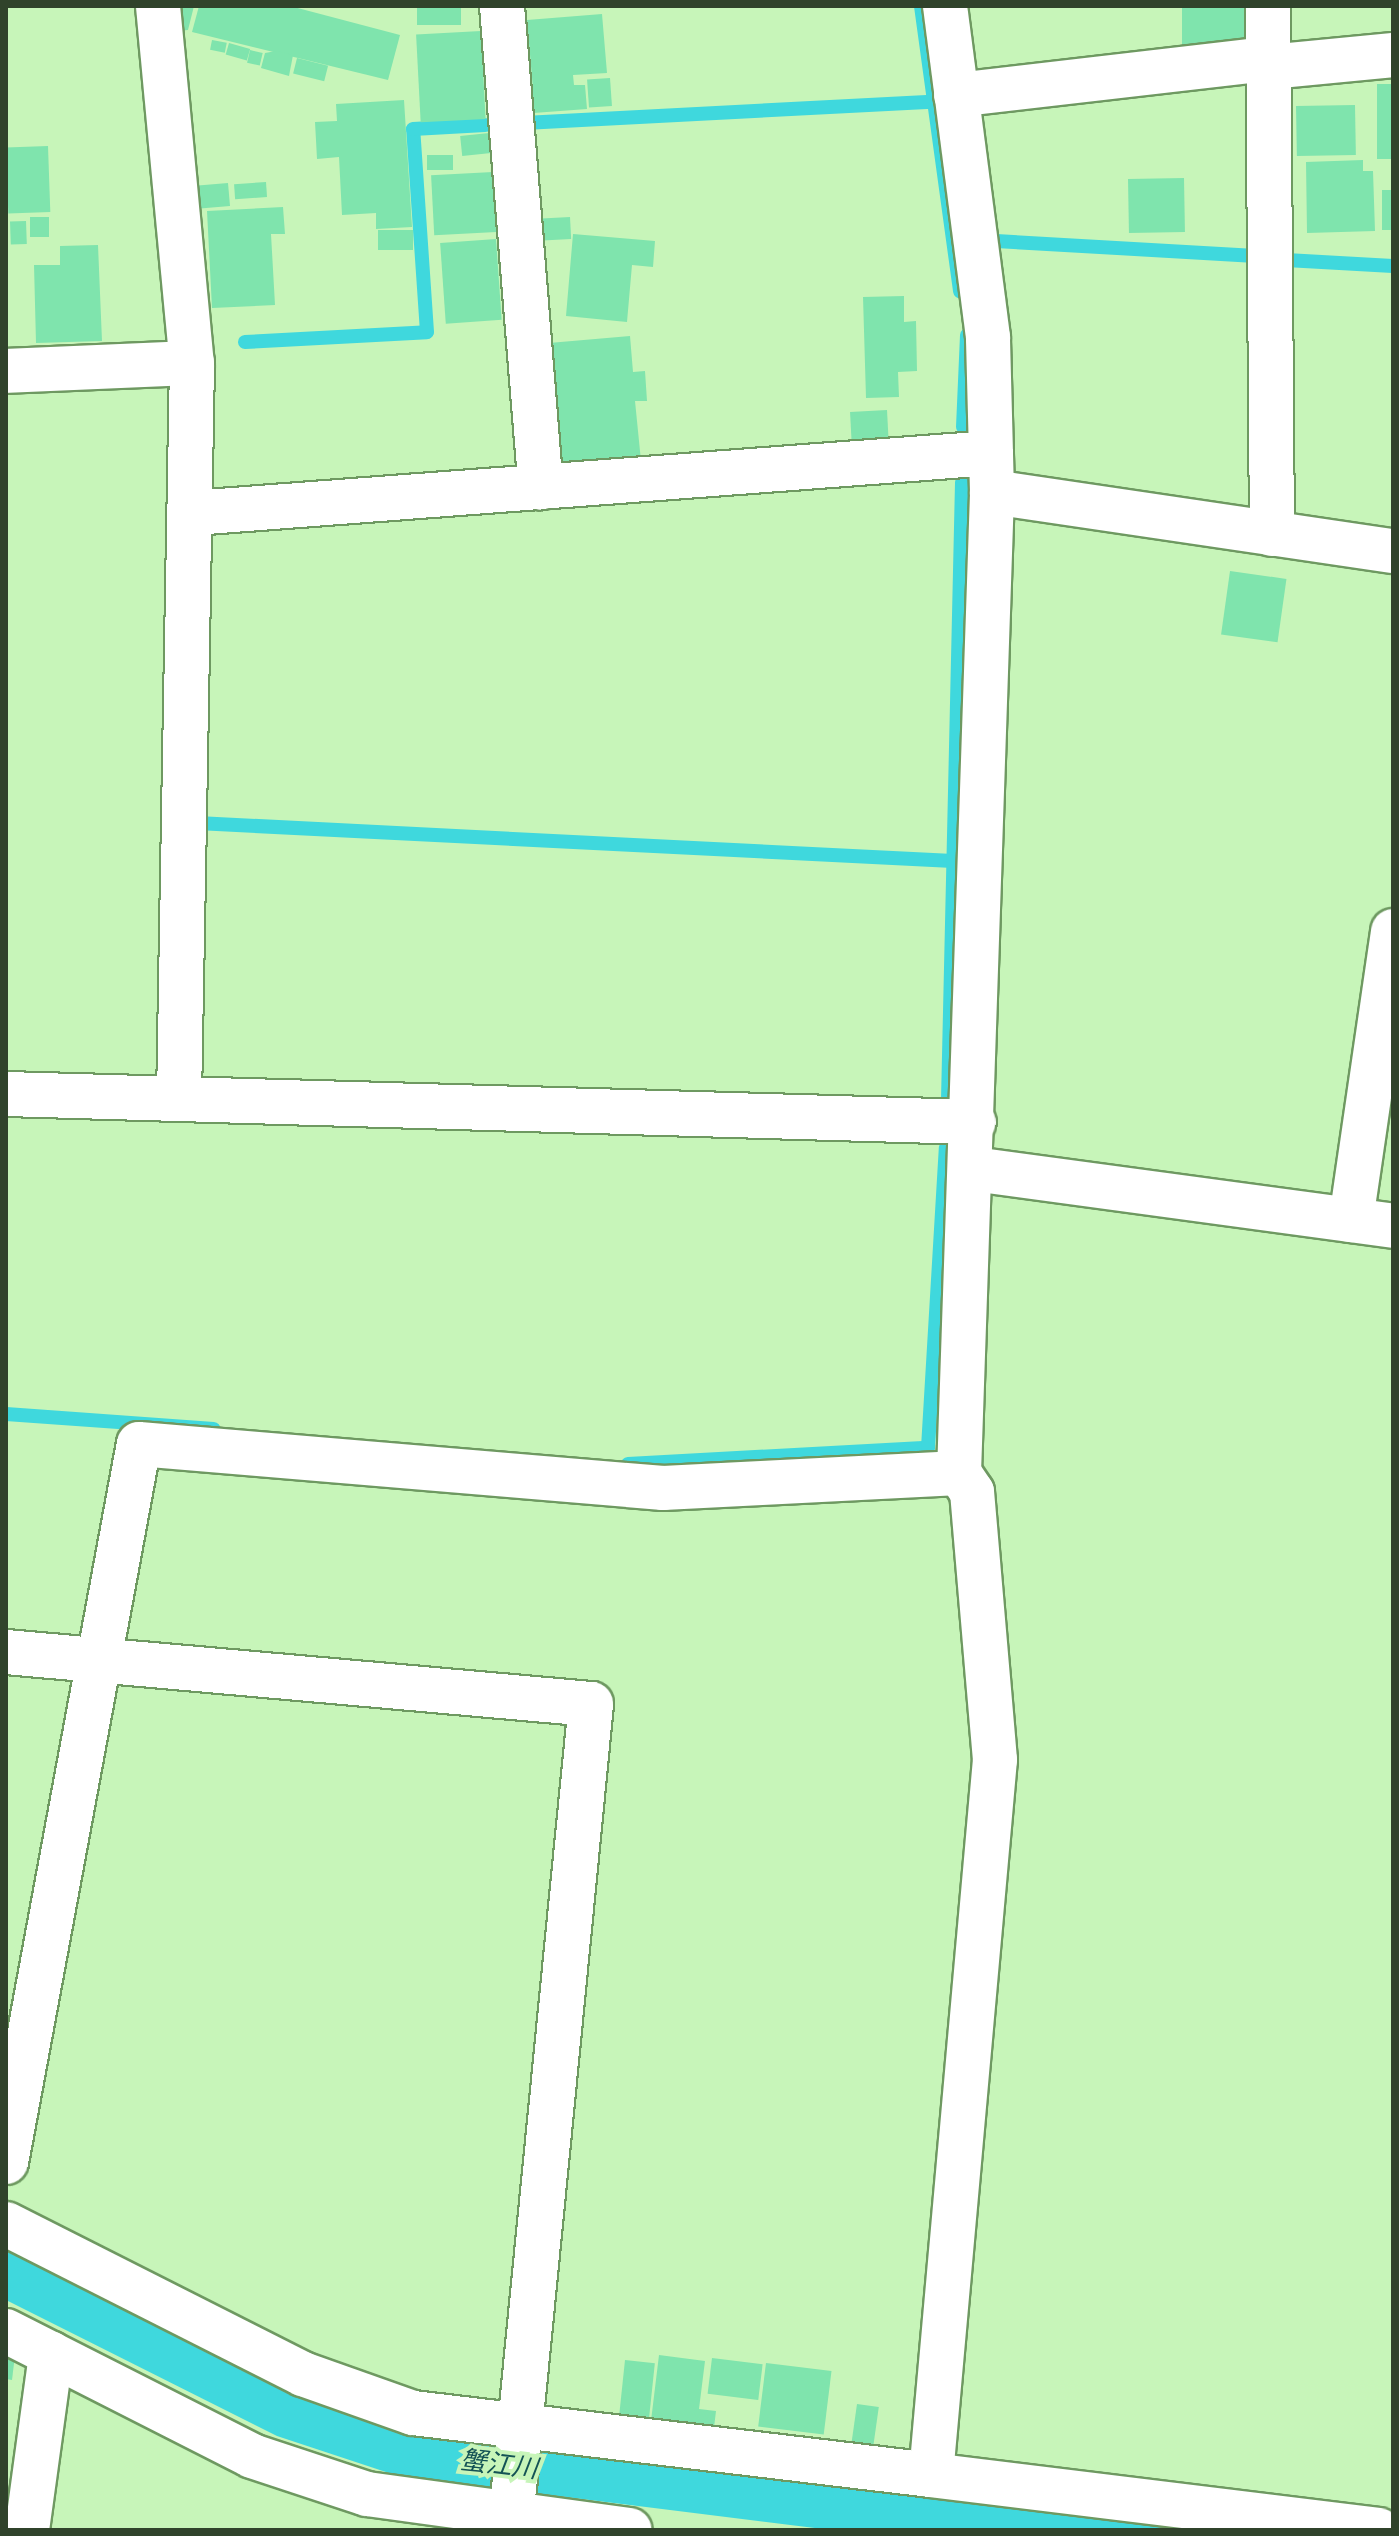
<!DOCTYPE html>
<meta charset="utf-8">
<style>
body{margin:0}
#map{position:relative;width:1399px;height:2536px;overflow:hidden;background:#c7f5b9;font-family:"Public Sans","Noto Sans JP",sans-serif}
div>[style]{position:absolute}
.water>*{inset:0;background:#3fd8dd}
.stream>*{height:14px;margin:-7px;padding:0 7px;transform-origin:7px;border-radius:7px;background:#3fd8dd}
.building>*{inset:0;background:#7fe4ad;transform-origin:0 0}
.roads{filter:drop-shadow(2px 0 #6e9961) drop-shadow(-2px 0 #6e9961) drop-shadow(0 2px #6e9961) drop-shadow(0 -2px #6e9961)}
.minor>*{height:44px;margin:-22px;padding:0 22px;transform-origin:22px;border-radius:22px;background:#fff}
span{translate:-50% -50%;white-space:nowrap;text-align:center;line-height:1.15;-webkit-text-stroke:8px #c7f5b9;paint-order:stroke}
.water-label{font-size:26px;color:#145355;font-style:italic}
.frame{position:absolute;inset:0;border:8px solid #30432b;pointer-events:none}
</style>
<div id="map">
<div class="water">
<i style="clip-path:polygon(6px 2245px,299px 2386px,1265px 2530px,831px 2530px,398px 2476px,277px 2436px,6px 2300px)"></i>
</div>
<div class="stream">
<i style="left:921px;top:6px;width:288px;rotate:82.2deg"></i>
<i style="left:524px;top:123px;width:408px;rotate:-3deg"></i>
<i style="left:996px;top:241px;width:260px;rotate:3.3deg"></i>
<i style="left:1286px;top:260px;width:107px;rotate:3.2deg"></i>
<i style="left:245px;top:342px;width:182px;rotate:-3.1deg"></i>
<i style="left:427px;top:332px;width:203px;rotate:-93.9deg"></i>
<i style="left:413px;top:129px;width:72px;rotate:-3.2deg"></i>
<i style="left:963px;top:427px;width:92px;rotate:-87.5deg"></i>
<i style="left:197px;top:823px;width:757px;rotate:2.88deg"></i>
<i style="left:948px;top:1100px;width:618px;rotate:-88.7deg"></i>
<i style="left:6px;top:1414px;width:208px;rotate:4.1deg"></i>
<i style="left:628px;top:1464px;width:300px;rotate:-3.1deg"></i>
<i style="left:928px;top:1448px;width:301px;rotate:-86.6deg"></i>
</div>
<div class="building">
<i style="clip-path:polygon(176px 6px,194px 6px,188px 30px,177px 31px)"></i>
<i style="clip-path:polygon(199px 6px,290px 6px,400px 35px,388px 80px,192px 32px)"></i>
<i style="left:417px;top:6px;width:44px;height:19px"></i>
<i style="left:1182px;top:6px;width:63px;height:41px"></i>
<i style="clip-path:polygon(602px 14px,607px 73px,573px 75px,574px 85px,585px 85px,587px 109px,520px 114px,518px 76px,530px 75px,533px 89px,527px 20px)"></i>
<i style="left:481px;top:31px;width:88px;height:65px;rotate:87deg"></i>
<i style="left:212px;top:40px;width:15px;height:10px;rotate:11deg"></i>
<i style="left:229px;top:43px;width:22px;height:12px;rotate:16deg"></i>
<i style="left:250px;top:50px;width:13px;height:13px;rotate:13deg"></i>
<i style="clip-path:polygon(276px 51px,293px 55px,289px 76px,261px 68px,265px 53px)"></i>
<i style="left:297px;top:58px;width:32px;height:16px;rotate:14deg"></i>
<i style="left:610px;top:78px;width:28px;height:23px;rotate:86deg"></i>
<i style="left:1377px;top:84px;width:16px;height:75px"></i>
<i style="clip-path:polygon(404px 100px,412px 227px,376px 229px,376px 213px,342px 215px,339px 157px,317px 159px,315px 122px,337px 121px,336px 104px)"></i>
<i style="left:1355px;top:105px;width:50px;height:59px;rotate:89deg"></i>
<i style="left:489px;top:133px;width:20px;height:29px;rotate:84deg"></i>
<i style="left:48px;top:146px;width:66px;height:42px;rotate:88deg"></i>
<i style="left:453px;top:155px;width:15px;height:26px;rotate:90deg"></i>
<i style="clip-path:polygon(1363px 160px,1363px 171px,1373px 171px,1375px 231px,1307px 233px,1306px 162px)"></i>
<i style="left:493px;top:172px;width:60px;height:62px;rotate:87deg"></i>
<i style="left:1184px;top:178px;width:54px;height:56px;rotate:89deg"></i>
<i style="left:266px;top:182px;width:15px;height:32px;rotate:86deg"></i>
<i style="left:228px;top:183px;width:23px;height:30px;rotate:85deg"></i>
<i style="left:1382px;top:190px;width:11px;height:40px"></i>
<i style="clip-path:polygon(283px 207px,285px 234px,271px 234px,275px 305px,212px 308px,207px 211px)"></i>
<i style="left:49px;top:217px;width:20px;height:19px;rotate:90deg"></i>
<i style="left:570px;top:217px;width:22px;height:38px;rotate:87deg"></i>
<i style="left:26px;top:221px;width:23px;height:16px;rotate:88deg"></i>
<i style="left:413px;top:230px;width:20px;height:35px;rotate:90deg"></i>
<i style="clip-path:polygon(573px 234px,655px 241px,653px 267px,632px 265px,627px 322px,566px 316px)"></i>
<i style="left:496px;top:239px;width:81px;height:56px;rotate:86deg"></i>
<i style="clip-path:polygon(98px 245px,102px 341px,36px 343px,34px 265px,60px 265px,60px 246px)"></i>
<i style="clip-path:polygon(904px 296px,904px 322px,916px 321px,917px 371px,898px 372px,899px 397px,866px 398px,863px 297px)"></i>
<i style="clip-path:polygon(630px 336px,633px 372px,645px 371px,647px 401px,635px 401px,641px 461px,559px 468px,549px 343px)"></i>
<i style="left:887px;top:410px;width:35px;height:37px;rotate:87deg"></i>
<i style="left:1230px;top:571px;width:57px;height:64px;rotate:8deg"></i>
<i style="clip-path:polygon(6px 2354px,15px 2355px,12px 2380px,6px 2379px)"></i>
<i style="clip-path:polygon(659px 2355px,705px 2361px,699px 2409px,716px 2411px,713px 2436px,650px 2429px)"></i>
<i style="left:712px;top:2358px;width:51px;height:36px;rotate:7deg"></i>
<i style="left:625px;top:2360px;width:30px;height:58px;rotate:6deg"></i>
<i style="left:766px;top:2363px;width:66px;height:64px;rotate:7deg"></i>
<i style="left:857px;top:2404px;width:22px;height:39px;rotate:8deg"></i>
</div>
<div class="roads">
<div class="minor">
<i style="left:158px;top:6px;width:359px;rotate:84.6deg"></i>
<i style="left:192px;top:363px;width:736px;rotate:91.01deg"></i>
<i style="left:502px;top:6px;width:483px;rotate:85.4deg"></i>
<i style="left:1268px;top:6px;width:528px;rotate:89.57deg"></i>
<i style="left:1269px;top:67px;width:125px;rotate:-5.5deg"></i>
<i style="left:956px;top:95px;width:314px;rotate:-6.6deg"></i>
<i style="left:6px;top:371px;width:186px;rotate:-2.5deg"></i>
<i style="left:992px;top:492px;width:405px;rotate:8.4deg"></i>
<i style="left:193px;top:513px;width:800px;rotate:-4.3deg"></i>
<i style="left:6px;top:1094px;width:968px;rotate:1.66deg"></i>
<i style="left:973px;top:1169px;width:424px;rotate:7.7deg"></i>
<i style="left:1351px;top:1220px;width:292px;rotate:-81.7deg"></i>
<i style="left:6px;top:1652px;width:587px;rotate:5.08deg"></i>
<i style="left:591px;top:1704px;width:818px;rotate:95.61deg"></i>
<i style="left:6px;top:2162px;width:730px;rotate:-79.51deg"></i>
<i style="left:139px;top:1444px;width:526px;rotate:4.8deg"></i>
<i style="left:663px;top:1488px;width:296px;rotate:-2.9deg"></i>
<i style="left:959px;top:1473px;width:982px;rotate:-88.07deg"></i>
<i style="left:992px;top:492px;width:155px;rotate:-91.5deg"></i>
<i style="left:988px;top:337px;width:334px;rotate:-97.4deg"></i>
<i style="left:6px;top:2224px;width:333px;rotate:26.8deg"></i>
<i style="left:303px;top:2374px;width:117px;rotate:19.5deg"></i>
<i style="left:413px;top:2413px;width:522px;rotate:6.83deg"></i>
<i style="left:931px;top:2475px;width:718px;rotate:-84.89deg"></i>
<i style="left:995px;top:1760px;width:269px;rotate:-94.9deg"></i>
<i style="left:972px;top:1492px;width:23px;rotate:-124deg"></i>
<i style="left:6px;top:2331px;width:276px;rotate:26.9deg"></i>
<i style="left:252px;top:2456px;width:121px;rotate:18.3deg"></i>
<i style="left:367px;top:2494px;width:265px;rotate:7.8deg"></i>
<i style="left:931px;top:2475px;width:451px;rotate:7deg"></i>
<i style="left:27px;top:2530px;width:178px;rotate:-82.2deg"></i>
</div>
</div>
<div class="water-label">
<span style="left:499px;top:2464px;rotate:7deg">蟹江川</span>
</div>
<div class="frame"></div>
</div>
